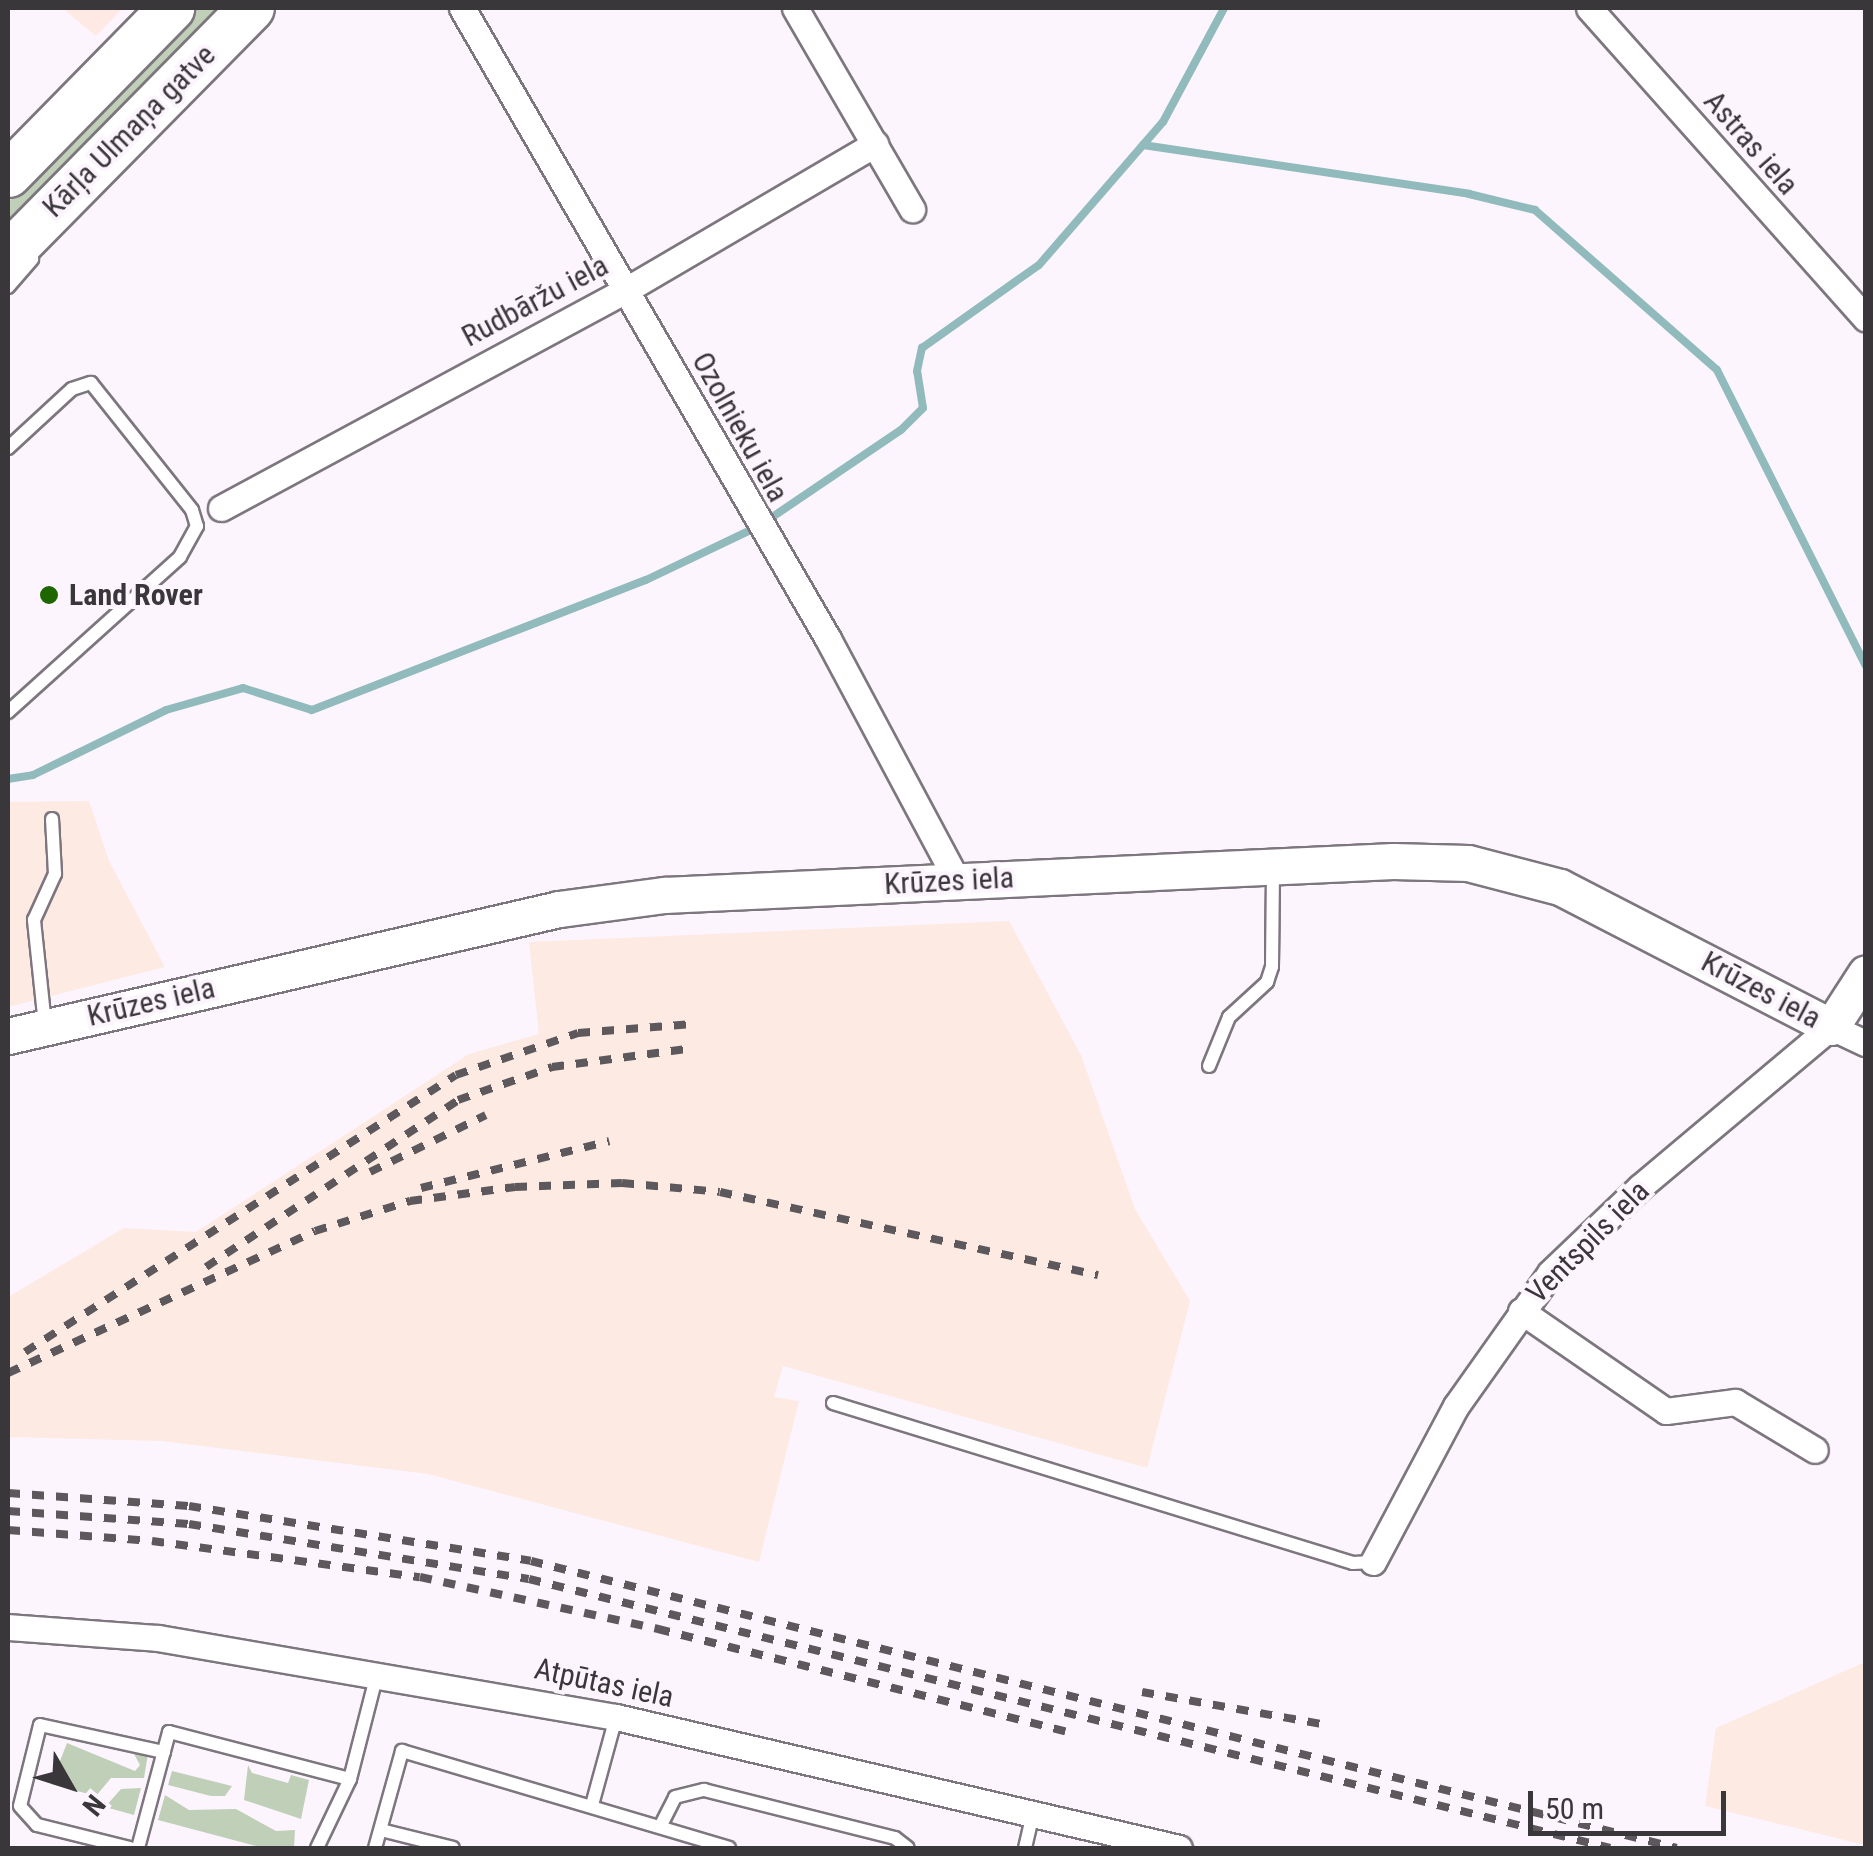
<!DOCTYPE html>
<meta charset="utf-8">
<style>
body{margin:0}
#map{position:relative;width:1873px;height:1856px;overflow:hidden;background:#fdf5fe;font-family:"Roboto Condensed",sans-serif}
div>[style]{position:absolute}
.commercial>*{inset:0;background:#fee9e4}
.industrial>*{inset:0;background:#fdeae2}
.green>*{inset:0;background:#c0cfb8}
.stream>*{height:8px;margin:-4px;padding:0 4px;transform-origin:4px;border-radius:4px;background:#91babc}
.roads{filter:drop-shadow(2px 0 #7d767e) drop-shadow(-2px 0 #7d767e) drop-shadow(0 2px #7d767e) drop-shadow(0 -2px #7d767e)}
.lane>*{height:12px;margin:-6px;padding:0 6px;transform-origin:6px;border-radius:6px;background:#fff}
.street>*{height:25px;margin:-12.5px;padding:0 12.5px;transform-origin:12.5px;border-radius:12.5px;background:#fff}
.secondary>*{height:35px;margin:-17.5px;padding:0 17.5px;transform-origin:17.5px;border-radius:17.5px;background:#fff}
.highway>*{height:45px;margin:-22.5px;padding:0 22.5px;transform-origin:22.5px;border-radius:22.5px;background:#fff}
.rail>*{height:8px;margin-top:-4px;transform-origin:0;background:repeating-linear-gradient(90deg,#5c585c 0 12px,transparent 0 24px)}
.dots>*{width:28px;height:28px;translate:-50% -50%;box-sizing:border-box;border:5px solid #fdf5fe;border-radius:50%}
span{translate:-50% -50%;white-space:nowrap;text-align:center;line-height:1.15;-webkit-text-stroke:8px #fdf5fe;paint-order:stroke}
.street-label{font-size:30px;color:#3a373a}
.poi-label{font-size:30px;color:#3a373a;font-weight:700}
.left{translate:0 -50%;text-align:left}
.frame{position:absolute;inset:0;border:10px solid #3a373a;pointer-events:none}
.north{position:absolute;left:20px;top:1736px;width:100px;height:100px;-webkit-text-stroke:8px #fdf5fe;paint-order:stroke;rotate:129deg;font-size:28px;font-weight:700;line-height:40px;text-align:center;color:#3a373a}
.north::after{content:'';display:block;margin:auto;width:35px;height:45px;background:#3a373a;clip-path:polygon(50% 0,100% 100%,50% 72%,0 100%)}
.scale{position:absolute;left:1528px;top:1791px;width:198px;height:45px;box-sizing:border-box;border:5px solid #3a373a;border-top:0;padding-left:12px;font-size:30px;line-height:35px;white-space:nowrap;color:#3a373a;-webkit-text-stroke:8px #fdf5fe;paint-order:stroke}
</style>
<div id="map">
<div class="commercial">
<i style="clip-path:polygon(62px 8px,123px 8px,96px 36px)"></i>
</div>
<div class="industrial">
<i style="clip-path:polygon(89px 801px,109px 861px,165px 967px,8px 1007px,8px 802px)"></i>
<i style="clip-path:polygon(1009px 921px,1081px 1055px,1135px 1209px,1190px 1301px,1147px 1468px,783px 1366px,774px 1397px,799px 1401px,759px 1562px,428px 1474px,161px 1441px,8px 1437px,8px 1297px,124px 1228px,196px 1232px,469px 1054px,539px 1034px,529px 942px)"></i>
<i style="clip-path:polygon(1865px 1662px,1865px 1845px,1705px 1806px,1716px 1728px)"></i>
</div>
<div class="green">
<i style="clip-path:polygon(194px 8px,226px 8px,8px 232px,8px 202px)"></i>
<i style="clip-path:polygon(67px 1743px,135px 1771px,140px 1765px,134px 1754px,148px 1754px,144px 1778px,111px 1778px,96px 1796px,51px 1784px)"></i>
<i style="clip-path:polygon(248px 1765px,252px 1773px,288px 1783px,291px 1775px,309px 1780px,301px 1819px,244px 1800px)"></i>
<i style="clip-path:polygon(172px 1771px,232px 1786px,225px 1796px,211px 1796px,168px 1785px)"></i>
<i style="clip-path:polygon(141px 1788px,134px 1815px,105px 1807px,121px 1789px)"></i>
<i style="clip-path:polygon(165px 1795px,189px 1810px,236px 1809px,276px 1831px,295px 1830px,294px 1848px,264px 1848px,158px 1820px)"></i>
</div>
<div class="stream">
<i style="left:1143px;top:145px;width:330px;rotate:8.5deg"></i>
<i style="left:1469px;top:194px;width:68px;rotate:13.6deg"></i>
<i style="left:1535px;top:210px;width:242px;rotate:41.3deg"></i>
<i style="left:1717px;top:370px;width:331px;rotate:63.3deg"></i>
<i style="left:8px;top:779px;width:25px;rotate:-9deg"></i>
<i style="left:33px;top:775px;width:148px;rotate:-26deg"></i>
<i style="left:166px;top:710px;width:80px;rotate:-15.9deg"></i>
<i style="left:243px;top:688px;width:72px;rotate:17.7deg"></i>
<i style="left:312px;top:710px;width:358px;rotate:-21.3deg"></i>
<i style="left:646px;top:580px;width:125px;rotate:-25.5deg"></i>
<i style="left:759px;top:526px;width:171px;rotate:-34.1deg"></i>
<i style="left:901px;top:430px;width:31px;rotate:-45deg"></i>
<i style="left:923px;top:408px;width:37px;rotate:-99deg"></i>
<i style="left:917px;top:371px;width:24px;rotate:-78deg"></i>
<i style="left:922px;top:348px;width:143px;rotate:-35.4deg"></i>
<i style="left:1039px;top:265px;width:189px;rotate:-49.1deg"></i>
<i style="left:1163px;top:122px;width:129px;rotate:-61.8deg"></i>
</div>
<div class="roads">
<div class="lane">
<i style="left:8px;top:287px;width:37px;rotate:-49deg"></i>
<i style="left:8px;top:448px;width:87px;rotate:-42.7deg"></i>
<i style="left:72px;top:389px;width:20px;rotate:-18deg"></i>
<i style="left:91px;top:383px;width:162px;rotate:51.5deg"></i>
<i style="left:192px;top:510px;width:17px;rotate:73deg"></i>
<i style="left:197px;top:526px;width:35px;rotate:119deg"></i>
<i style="left:180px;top:557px;width:232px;rotate:138deg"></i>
<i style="left:45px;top:1025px;width:106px;rotate:-96deg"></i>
<i style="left:34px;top:920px;width:51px;rotate:-65.5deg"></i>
<i style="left:55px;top:874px;width:55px;rotate:-93.1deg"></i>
<i style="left:1209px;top:1066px;width:53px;rotate:-67.8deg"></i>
<i style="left:1229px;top:1017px;width:52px;rotate:-42.6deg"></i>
<i style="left:1267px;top:982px;width:16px;rotate:-72deg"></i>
<i style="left:1272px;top:967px;width:99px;rotate:-89.4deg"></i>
<i style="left:833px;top:1403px;width:544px;rotate:17.1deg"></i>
<i style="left:1353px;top:1563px;width:20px;rotate:-3deg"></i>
<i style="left:592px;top:1805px;width:91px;rotate:-74.7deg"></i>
<i style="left:661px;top:1825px;width:31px;rotate:-63deg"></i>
<i style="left:675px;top:1797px;width:30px;rotate:-14deg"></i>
<i style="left:704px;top:1790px;width:197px;rotate:14.1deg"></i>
<i style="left:895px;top:1838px;width:16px;rotate:38deg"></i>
<i style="left:381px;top:1830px;width:74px;rotate:14deg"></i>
<i style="left:130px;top:1848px;width:96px;rotate:-166.1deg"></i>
<i style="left:37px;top:1825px;width:25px;rotate:-132deg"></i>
<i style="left:20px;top:1806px;width:83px;rotate:-76.1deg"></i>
<i style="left:40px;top:1725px;width:127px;rotate:12.3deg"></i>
<i style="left:138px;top:1848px;width:120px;rotate:-75deg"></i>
<i style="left:169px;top:1732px;width:187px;rotate:14.6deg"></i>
<i style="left:317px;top:1848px;width:76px;rotate:-64.4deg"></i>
<i style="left:350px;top:1779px;width:108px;rotate:-75.6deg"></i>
<i style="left:375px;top:1848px;width:101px;rotate:-74.4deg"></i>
<i style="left:402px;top:1751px;width:341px;rotate:16.5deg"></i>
<i style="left:1025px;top:1848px;width:31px;rotate:-77deg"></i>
</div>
<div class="street">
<i style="left:462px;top:8px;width:729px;rotate:59.88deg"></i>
<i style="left:828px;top:639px;width:274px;rotate:61.9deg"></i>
<i style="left:795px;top:8px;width:233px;rotate:59.8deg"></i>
<i style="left:1589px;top:8px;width:416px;rotate:48.3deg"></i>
<i style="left:221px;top:508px;width:460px;rotate:-28.3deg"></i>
<i style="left:626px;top:290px;width:289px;rotate:-30.4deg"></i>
<i style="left:1521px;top:1311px;width:176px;rotate:34.6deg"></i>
<i style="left:1666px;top:1411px;width:70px;rotate:-7.4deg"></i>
<i style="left:1735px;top:1402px;width:93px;rotate:31deg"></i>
<i style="left:1373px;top:1562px;width:177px;rotate:-62deg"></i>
<i style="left:1456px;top:1406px;width:163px;rotate:-54.7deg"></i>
<i style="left:1550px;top:1273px;width:124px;rotate:-43.7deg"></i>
<i style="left:1640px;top:1187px;width:249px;rotate:-40deg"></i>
<i style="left:1831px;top:1027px;width:38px;rotate:25deg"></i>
<i style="left:8px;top:1627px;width:150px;rotate:4.2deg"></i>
<i style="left:158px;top:1638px;width:465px;rotate:9.8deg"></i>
<i style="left:616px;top:1717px;width:578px;rotate:13.1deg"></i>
</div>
<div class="secondary">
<i style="left:8px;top:1036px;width:565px;rotate:-12.98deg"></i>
<i style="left:559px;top:909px;width:106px;rotate:-7.6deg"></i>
<i style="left:664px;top:895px;width:730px;rotate:-2.67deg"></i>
<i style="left:1393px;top:861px;width:75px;rotate:1.5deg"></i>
<i style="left:1468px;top:863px;width:95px;rotate:14.6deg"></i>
<i style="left:1560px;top:887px;width:305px;rotate:27.3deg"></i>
<i style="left:1831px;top:1027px;width:64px;rotate:-57.1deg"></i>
</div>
<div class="highway">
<i style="left:8px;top:174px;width:233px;rotate:-45.5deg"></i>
<i style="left:8px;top:254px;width:346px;rotate:-45.4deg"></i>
</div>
</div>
<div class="rail">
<i style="left:370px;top:1172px;width:129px;rotate:-26.2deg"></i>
<i style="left:421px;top:1188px;width:194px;rotate:-14deg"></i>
<i style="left:206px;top:1267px;width:302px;rotate:-33.5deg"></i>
<i style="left:458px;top:1100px;width:100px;rotate:-19.3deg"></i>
<i style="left:552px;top:1067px;width:143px;rotate:-7.6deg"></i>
<i style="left:25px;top:1352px;width:512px;rotate:-32.73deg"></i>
<i style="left:456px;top:1075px;width:129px;rotate:-19deg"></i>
<i style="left:578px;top:1033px;width:115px;rotate:-4.5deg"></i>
<i style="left:8px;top:1373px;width:338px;rotate:-24.8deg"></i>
<i style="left:315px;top:1231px;width:100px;rotate:-17.5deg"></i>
<i style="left:410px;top:1201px;width:106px;rotate:-7.6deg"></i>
<i style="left:515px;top:1187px;width:107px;rotate:-2.1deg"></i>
<i style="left:622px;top:1183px;width:98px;rotate:5.2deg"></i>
<i style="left:720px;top:1192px;width:387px;rotate:12.4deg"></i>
<i style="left:8px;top:1493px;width:181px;rotate:4.1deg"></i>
<i style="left:189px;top:1506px;width:346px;rotate:9.1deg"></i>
<i style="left:531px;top:1561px;width:1181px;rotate:14.06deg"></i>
<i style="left:8px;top:1511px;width:181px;rotate:4.1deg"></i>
<i style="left:189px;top:1524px;width:344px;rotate:9.2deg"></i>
<i style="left:529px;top:1579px;width:1114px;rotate:13.97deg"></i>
<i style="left:8px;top:1530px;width:144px;rotate:4.4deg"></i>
<i style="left:152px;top:1541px;width:270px;rotate:7.7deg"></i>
<i style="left:420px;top:1577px;width:244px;rotate:12.3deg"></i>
<i style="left:658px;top:1629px;width:420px;rotate:14.1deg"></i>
<i style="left:1142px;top:1692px;width:183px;rotate:10.1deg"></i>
</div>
<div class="dots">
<i style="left:49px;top:595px;background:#1e6700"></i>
</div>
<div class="street-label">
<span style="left:129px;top:131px;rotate:-45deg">Kārļa Ulmaņa gatve</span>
<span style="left:1751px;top:143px;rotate:49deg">Astras iela</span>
<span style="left:535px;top:301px;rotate:-28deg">Rudbāržu iela</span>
<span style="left:740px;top:427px;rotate:61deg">Ozolnieku iela</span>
<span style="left:949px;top:881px;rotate:-3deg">Krūzes iela</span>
<span style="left:1761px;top:990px;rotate:28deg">Krūzes iela</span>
<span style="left:151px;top:1002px;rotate:-13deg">Krūzes iela</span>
<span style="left:1588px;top:1242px;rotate:-45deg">Ventspils iela</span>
<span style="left:604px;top:1683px;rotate:12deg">Atpūtas iela</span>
</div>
<div class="poi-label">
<span class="left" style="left:69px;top:595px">Land Rover</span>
</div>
<div class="frame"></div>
<div class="north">N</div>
<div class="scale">50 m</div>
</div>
